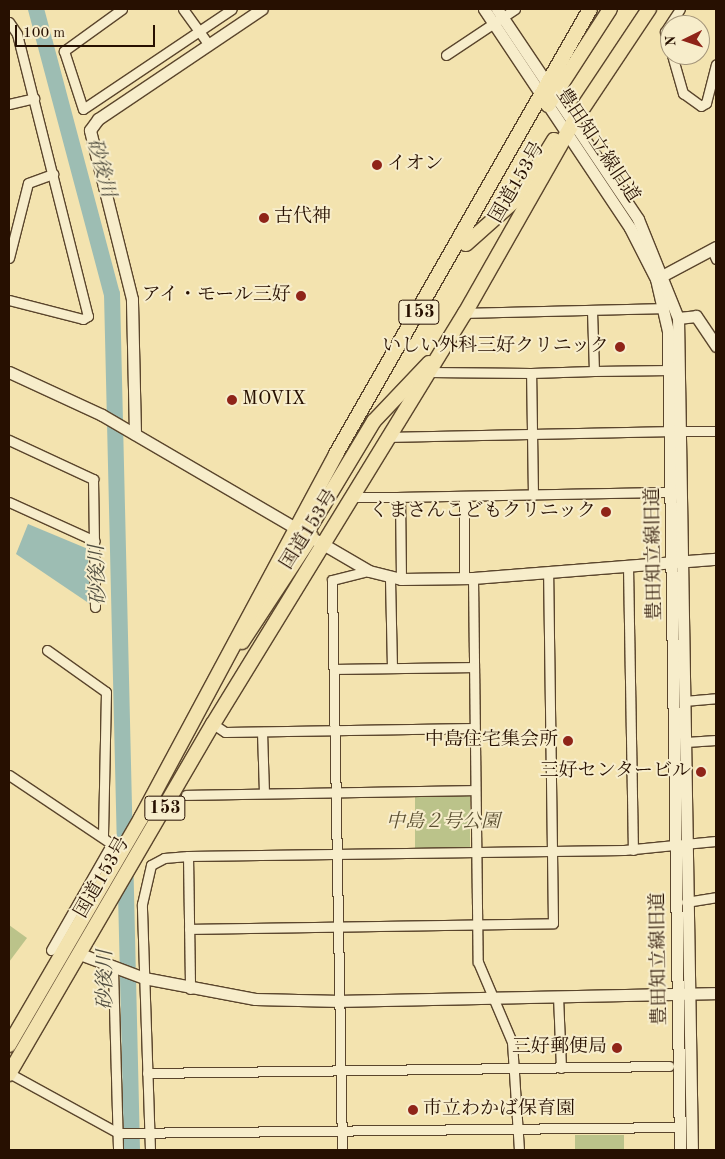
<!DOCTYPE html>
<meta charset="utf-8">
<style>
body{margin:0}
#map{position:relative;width:725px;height:1159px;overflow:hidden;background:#f3e3af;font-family:"Old Standard TT","Noto Serif JP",serif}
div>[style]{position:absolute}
.green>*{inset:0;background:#bbc38a;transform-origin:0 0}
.water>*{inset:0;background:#9dbdb3}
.river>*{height:16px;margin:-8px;padding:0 8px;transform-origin:8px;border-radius:8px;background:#9dbdb3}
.roads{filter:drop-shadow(1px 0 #5a452c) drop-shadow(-1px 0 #5a452c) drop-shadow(0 1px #5a452c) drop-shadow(0 -1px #5a452c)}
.minor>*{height:9px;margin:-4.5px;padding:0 4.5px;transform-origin:4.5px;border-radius:4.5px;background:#f7edcb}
.tertiary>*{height:11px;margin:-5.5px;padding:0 5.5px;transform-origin:5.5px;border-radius:5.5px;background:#f7edcb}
.trunk>*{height:14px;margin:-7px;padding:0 7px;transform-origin:7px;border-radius:7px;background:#f3e3af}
.dots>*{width:14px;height:14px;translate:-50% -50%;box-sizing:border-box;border:2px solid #f7edcb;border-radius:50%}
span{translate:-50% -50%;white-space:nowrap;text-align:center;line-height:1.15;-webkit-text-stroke:4px #f7edcb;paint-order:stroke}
.shield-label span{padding:1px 4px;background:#f7edcb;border:1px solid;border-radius:4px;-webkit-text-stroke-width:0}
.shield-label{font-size:18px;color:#271001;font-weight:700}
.street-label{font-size:19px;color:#271001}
.poi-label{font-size:19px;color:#271001}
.left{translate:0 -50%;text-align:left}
.right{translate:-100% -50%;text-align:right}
.park-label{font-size:19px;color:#5b4f31;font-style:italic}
.water-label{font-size:20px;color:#504d3f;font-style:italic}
.frame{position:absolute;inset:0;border:10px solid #271001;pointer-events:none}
.north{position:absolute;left:660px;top:15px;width:50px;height:50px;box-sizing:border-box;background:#f7edcb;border:1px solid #a4957a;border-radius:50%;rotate:266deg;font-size:14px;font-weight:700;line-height:20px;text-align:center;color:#271001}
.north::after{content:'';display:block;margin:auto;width:18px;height:22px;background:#8f2418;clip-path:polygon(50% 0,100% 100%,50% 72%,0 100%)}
.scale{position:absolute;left:15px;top:25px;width:140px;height:22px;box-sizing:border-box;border:2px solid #271001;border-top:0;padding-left:6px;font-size:15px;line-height:18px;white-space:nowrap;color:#271001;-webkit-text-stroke:4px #f7edcb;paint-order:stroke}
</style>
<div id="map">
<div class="green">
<i style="left:470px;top:796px;width:53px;height:55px;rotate:90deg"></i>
<i style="clip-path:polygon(9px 925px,27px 938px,9px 962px)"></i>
<i style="left:624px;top:1135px;width:15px;height:49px;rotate:90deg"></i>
</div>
<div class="water">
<i style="clip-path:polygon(28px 524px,88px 549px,90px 604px,16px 554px)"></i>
</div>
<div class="river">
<i style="left:36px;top:9px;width:295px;rotate:75.1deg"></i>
<i style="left:112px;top:294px;width:856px;rotate:88.66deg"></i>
</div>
<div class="roads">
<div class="minor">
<i style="left:122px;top:9px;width:72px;rotate:144.1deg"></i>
<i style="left:64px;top:51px;width:61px;rotate:71.9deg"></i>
<i style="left:83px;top:109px;width:179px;rotate:-33.9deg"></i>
<i style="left:183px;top:9px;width:44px;rotate:54.2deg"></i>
<i style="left:9px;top:22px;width:14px;rotate:56deg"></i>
<i style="left:17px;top:34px;width:291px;rotate:75.9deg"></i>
<i style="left:88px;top:316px;width:6px;rotate:149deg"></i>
<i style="left:83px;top:319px;width:76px;rotate:-165.6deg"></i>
<i style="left:670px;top:50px;width:19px;rotate:-106deg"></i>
<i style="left:665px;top:32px;width:27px;rotate:-57deg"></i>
<i style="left:446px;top:55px;width:83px;rotate:-33.7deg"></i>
<i style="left:672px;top:55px;width:40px;rotate:74deg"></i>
<i style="left:683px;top:93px;width:22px;rotate:36deg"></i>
<i style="left:701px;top:106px;width:6px;rotate:-31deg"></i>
<i style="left:706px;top:103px;width:40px;rotate:-75.6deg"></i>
<i style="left:9px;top:104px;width:26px;rotate:-13deg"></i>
<i style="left:712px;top:250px;width:10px;rotate:66deg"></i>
<i style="left:9px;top:258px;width:77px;rotate:-75.8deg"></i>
<i style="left:28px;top:183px;width:27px;rotate:-20deg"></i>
<i style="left:465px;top:313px;width:199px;rotate:-1.4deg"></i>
<i style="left:594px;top:371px;width:77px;rotate:-0.7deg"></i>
<i style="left:429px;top:372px;width:102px;rotate:0.6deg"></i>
<i style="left:682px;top:431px;width:34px"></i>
<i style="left:389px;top:437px;width:282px;rotate:-1.2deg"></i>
<i style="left:9px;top:440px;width:93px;rotate:24.9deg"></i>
<i style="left:93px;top:479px;width:128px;rotate:89.1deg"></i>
<i style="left:533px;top:495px;width:122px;rotate:-90.9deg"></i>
<i style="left:531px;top:373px;width:63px;rotate:-1.8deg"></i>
<i style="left:594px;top:371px;width:61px;rotate:-91.9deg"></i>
<i style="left:464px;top:496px;width:82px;rotate:90deg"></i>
<i style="left:353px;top:497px;width:47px"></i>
<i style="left:9px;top:502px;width:94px;rotate:24.4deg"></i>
<i style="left:628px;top:566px;width:284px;rotate:89deg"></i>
<i style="left:473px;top:578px;width:384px;rotate:89.3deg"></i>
<i style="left:478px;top:962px;width:87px;rotate:67deg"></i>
<i style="left:512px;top:1042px;width:108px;rotate:86.3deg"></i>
<i style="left:390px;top:579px;width:88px;rotate:88.7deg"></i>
<i style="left:401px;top:579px;width:82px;rotate:-90.7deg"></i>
<i style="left:400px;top:497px;width:272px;rotate:-1.1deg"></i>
<i style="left:47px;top:650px;width:72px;rotate:35.4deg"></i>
<i style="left:106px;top:692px;width:145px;rotate:91.2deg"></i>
<i style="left:336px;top:669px;width:137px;rotate:-0.8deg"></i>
<i style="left:684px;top:701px;width:32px;rotate:-5deg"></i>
<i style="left:213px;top:724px;width:14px;rotate:34deg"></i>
<i style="left:225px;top:732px;width:249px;rotate:-0.9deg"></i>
<i style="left:262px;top:732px;width:61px;rotate:88.1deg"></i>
<i style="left:686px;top:742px;width:30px;rotate:-4deg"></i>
<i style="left:9px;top:775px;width:136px;rotate:33.9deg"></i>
<i style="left:186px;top:795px;width:289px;rotate:-1deg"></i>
<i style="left:188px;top:856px;width:133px;rotate:89.1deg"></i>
<i style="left:686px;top:902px;width:30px;rotate:-9deg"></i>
<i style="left:189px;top:929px;width:364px;rotate:-0.9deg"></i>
<i style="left:553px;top:923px;width:351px;rotate:-90.8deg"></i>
<i style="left:51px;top:950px;width:123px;rotate:-60.3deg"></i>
<i style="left:113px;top:969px;width:181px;rotate:88.4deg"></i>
<i style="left:558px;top:996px;width:72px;rotate:87.6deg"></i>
<i style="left:9px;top:1073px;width:124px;rotate:28.8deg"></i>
<i style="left:118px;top:1133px;width:561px;rotate:-0.61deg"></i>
<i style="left:147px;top:1073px;width:522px;rotate:-0.77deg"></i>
<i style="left:150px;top:1150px;width:246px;rotate:-91.9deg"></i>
<i style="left:142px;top:904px;width:40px;rotate:-77deg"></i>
<i style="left:151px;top:865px;width:15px;rotate:-28deg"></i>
<i style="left:164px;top:858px;width:24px;rotate:-5deg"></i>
<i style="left:188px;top:856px;width:436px;rotate:-0.8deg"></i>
<i style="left:624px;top:850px;width:92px;rotate:-5.6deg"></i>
<i style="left:342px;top:1150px;width:570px;rotate:-91.01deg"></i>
<i style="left:332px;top:580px;width:38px;rotate:-14deg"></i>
</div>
<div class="tertiary">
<i style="left:484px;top:9px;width:263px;rotate:56.3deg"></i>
<i style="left:630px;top:228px;width:57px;rotate:63deg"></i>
<i style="left:656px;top:279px;width:53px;rotate:77deg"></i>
<i style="left:668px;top:331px;width:819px;rotate:89.16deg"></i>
<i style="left:497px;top:9px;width:253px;rotate:56.1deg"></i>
<i style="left:638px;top:219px;width:107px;rotate:68deg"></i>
<i style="left:678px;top:318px;width:832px;rotate:89.04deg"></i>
<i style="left:658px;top:278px;width:66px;rotate:-28.1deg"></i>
<i style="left:678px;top:318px;width:18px;rotate:-6deg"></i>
<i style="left:696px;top:316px;width:36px;rotate:56deg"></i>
<i style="left:9px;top:372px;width:102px;rotate:24.8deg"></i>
<i style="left:102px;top:415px;width:232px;rotate:30.3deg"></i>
<i style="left:135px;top:434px;width:135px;rotate:-91.3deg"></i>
<i style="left:132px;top:299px;width:174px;rotate:-104deg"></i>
<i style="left:90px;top:130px;width:14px;rotate:-54deg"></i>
<i style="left:98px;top:119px;width:197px;rotate:-33.9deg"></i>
<i style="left:316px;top:540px;width:61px;rotate:30.3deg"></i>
<i style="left:369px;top:571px;width:33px;rotate:14deg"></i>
<i style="left:401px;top:579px;width:72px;rotate:-0.8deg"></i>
<i style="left:473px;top:578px;width:244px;rotate:-4.5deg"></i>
<i style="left:80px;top:954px;width:68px;rotate:20.6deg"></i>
<i style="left:144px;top:978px;width:113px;rotate:10.7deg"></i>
<i style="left:255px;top:999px;width:86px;rotate:1.3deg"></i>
<i style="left:341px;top:1001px;width:375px;rotate:-1.2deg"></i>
</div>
<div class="trunk">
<i style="left:548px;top:105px;width:114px;rotate:-57.1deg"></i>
<i style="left:466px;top:244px;width:71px;rotate:-41.6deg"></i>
<i style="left:519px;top:197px;width:67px;rotate:-58.4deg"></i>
<i style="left:306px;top:534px;width:132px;rotate:-59deg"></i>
<i style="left:374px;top:421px;width:80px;rotate:-46.5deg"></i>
<i style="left:242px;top:642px;width:126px;rotate:-56.7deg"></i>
<i style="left:9px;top:1045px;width:263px;rotate:-59.8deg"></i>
<i style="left:141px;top:818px;width:413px;rotate:-61.8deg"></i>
<i style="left:336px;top:454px;width:512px;rotate:-60.28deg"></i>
<i style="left:9px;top:1074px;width:405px;rotate:-59.8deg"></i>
<i style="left:213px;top:724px;width:482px;rotate:-58.5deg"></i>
<i style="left:465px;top:313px;width:219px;rotate:-60.4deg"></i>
<i style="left:573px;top:123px;width:137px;rotate:-56.3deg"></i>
</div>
</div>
<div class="dots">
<i style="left:377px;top:165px;background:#8f2418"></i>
<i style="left:264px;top:218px;background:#8f2418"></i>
<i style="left:301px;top:296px;background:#8f2418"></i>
<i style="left:620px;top:347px;background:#8f2418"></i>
<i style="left:232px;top:400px;background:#8f2418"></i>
<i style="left:606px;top:512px;background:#8f2418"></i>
<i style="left:568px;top:741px;background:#8f2418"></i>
<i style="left:701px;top:772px;background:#8f2418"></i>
<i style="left:617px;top:1048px;background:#8f2418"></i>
<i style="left:413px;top:1110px;background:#8f2418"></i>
</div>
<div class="shield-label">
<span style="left:419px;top:312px">153</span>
<span style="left:165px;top:808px">153</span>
</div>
<div class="street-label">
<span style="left:597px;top:146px;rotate:56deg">豊田知立線旧道</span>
<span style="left:518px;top:183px;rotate:-60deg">国道153号</span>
<span style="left:310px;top:530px;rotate:-58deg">国道153号</span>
<span style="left:655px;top:554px;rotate:-91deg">豊田知立線旧道</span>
<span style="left:103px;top:878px;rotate:-60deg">国道153号</span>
<span style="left:660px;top:959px;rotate:-91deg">豊田知立線旧道</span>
</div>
<div class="poi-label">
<span class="left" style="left:387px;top:165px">イオン</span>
<span class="left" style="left:274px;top:218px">古代神</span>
<span class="right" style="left:291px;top:296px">アイ・モール三好</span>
<span class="right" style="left:609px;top:347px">いしい外科三好クリニック</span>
<span class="left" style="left:242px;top:400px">MOVIX</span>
<span class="right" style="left:596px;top:512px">くまさんこどもクリニック</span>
<span class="right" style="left:558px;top:741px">中島住宅集会所</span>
<span class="right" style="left:691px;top:772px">三好センタービル</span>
<span class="right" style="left:607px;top:1048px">三好郵便局</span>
<span class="left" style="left:423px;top:1110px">市立わかば保育園</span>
</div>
<div class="park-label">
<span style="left:443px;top:823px">中島２号公園</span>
</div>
<div class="water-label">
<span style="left:100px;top:168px;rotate:75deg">砂後川</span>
<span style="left:99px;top:575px;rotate:-92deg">砂後川</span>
<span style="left:106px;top:980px;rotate:-90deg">砂後川</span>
</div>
<div class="frame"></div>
<div class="north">N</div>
<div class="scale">100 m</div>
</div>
